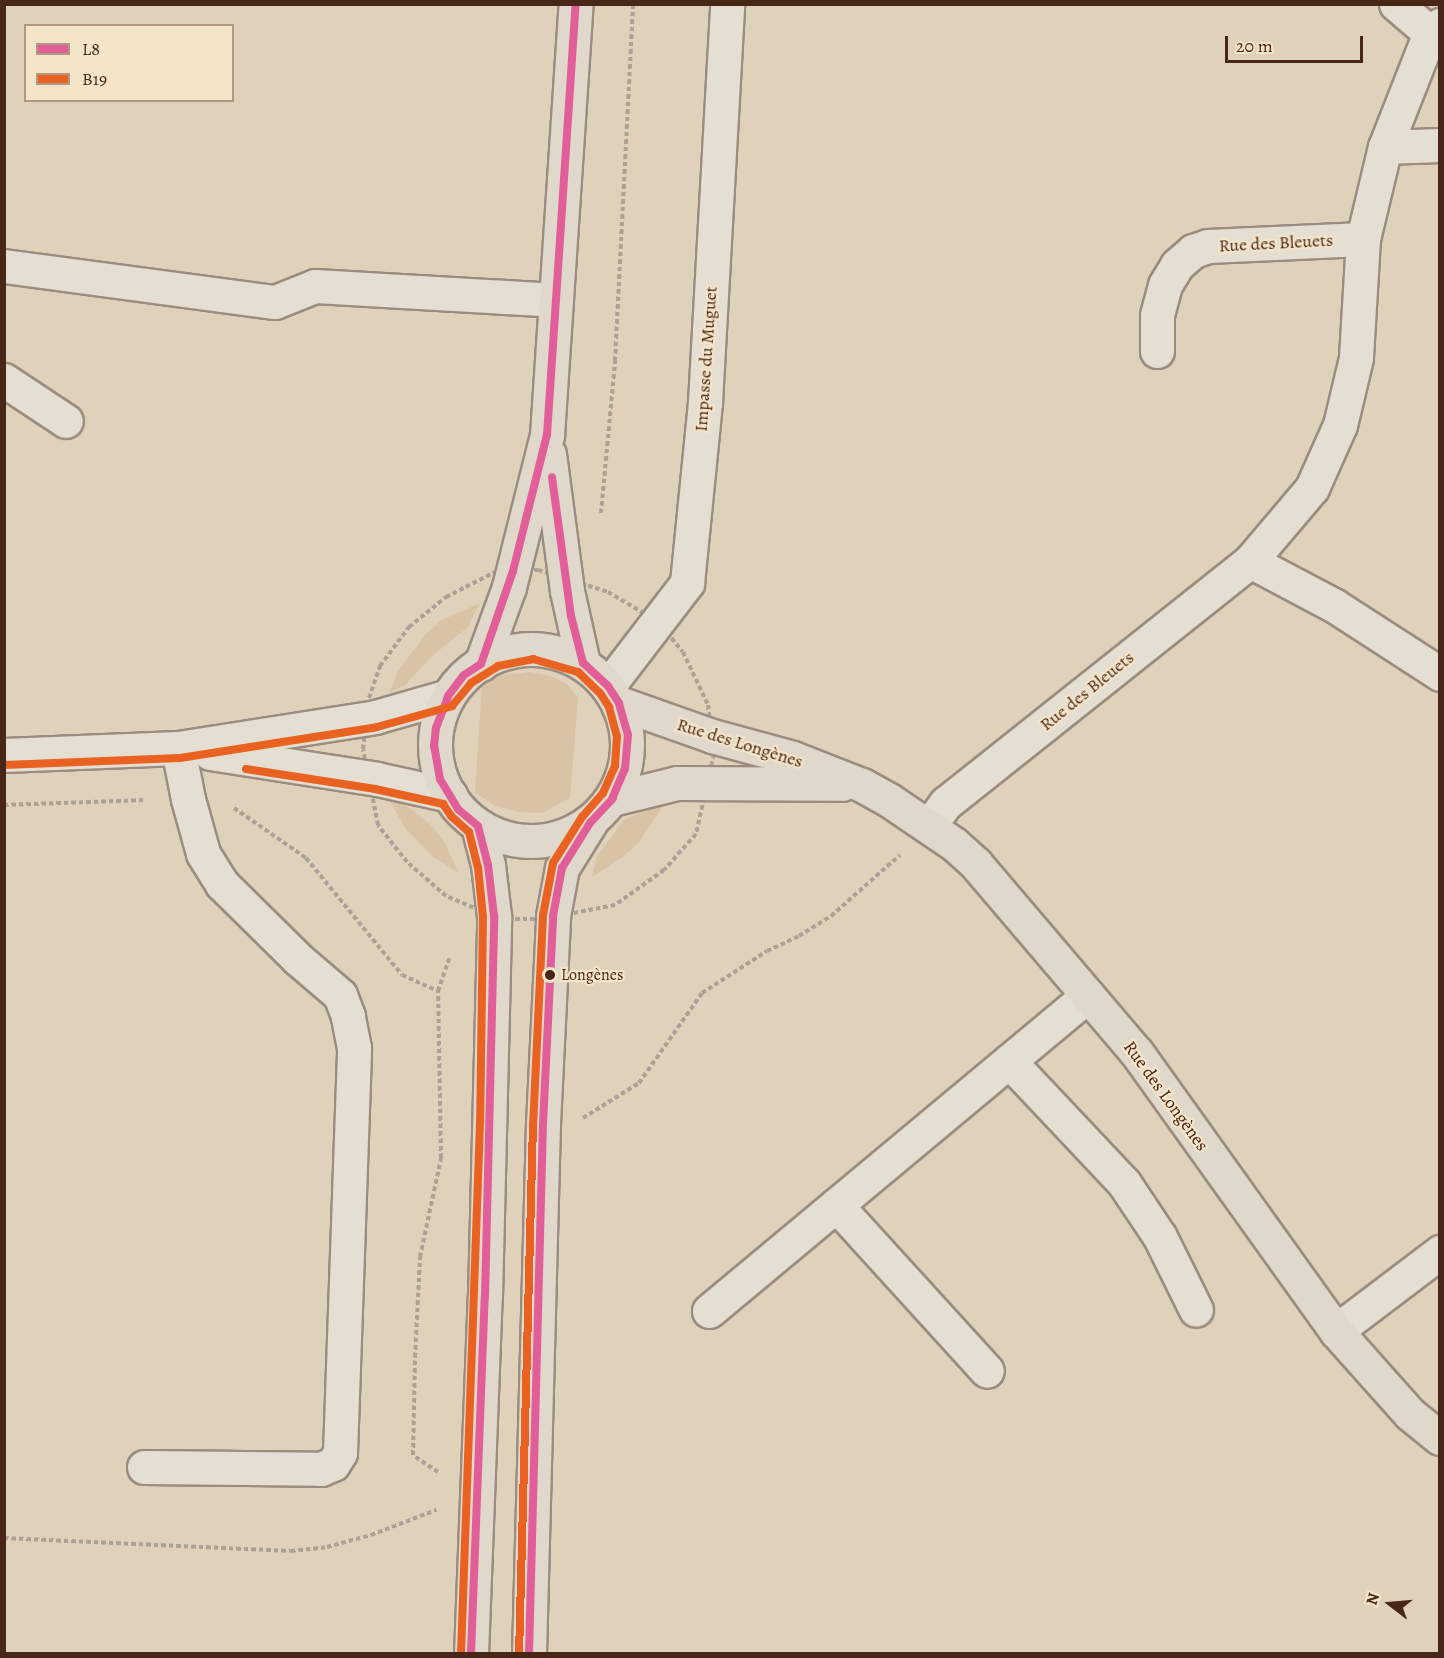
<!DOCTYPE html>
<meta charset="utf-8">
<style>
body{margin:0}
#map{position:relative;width:1444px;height:1658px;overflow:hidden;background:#dfd1ba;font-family:Alegreya,serif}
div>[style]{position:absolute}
.green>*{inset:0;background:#d8c3a4}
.path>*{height:4px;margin-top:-2px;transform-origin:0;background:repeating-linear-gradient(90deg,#aaa197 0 4.5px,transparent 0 7.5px)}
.roads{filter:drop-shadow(2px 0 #9a8d7f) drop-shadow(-2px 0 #9a8d7f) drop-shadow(0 2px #9a8d7f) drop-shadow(0 -2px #9a8d7f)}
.minor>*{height:33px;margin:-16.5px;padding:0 16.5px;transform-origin:16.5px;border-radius:16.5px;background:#e5ded2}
.major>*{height:33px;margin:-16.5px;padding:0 16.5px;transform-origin:16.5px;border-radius:16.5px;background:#e0d8cb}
.major>.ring{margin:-16.5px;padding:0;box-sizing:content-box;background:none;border:33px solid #e0d8cb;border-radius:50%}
.bus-1>*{height:8px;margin:-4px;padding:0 4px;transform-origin:4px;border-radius:4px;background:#e25e98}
.bus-2>*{height:8px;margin:-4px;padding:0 4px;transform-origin:4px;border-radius:4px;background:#ea6222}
.dots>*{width:16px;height:16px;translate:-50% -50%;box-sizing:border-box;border:3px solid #f4e4c8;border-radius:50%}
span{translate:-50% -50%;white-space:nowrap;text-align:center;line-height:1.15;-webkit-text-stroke:4.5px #f4e4c8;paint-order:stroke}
.bus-label{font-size:16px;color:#492718}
.left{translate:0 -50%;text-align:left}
.street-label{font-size:18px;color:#492718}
.frame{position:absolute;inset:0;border:6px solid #492718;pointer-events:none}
.legend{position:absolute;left:24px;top:24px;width:210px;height:78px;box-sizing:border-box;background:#f4e4c8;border:2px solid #b09882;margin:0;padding:8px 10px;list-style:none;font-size:18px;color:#492718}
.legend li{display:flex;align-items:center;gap:12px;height:30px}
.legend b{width:30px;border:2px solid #b09882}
.north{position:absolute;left:1360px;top:1574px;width:60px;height:60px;-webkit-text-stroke:4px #f4e4c8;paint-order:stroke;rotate:286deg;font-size:16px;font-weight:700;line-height:24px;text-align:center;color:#492718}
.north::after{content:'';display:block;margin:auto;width:21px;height:27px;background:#492718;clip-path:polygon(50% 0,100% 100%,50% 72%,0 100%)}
.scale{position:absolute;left:1225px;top:36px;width:138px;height:27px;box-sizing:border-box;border:3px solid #492718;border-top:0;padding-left:8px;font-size:18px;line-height:21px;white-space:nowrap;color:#492718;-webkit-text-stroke:4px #f4e4c8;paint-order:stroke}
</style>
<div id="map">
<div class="green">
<i style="clip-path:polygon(480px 603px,468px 627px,433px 655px,405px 685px,389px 693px,398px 671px,427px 633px,442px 620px)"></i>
<i style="clip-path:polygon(529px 672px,547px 675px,566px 683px,578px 698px,570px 798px,542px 813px,519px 812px,495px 806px,475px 792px,482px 684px,488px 677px)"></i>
<i style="clip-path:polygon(391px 803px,403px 803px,432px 826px,445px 843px,458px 872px,433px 857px,405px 828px)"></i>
<i style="clip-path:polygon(655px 806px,663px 806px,639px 842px,624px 856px,592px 877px,597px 856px,624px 820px)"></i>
</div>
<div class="path">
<i style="left:601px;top:513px;width:153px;rotate:-84.7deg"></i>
<i style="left:615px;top:361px;width:357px;rotate:-87.1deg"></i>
<i style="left:538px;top:570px;width:73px;rotate:17.4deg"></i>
<i style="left:608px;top:592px;width:57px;rotate:30.6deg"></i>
<i style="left:657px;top:621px;width:40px;rotate:50deg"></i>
<i style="left:683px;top:652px;width:59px;rotate:64.7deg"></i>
<i style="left:708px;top:705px;width:49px;rotate:83deg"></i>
<i style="left:714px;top:754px;width:82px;rotate:102.7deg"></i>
<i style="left:696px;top:834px;width:48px;rotate:131.6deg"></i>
<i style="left:664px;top:870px;width:60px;rotate:144.5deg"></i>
<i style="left:615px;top:905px;width:74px;rotate:169.1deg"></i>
<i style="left:542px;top:919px;width:41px;rotate:180deg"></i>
<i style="left:501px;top:919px;width:60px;rotate:-157.3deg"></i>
<i style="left:446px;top:896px;width:52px;rotate:-138.9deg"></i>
<i style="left:407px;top:862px;width:47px;rotate:-128.1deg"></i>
<i style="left:378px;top:825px;width:77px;rotate:-101.2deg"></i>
<i style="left:363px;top:749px;width:51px;rotate:-83.3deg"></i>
<i style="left:369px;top:698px;width:34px;rotate:-71deg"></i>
<i style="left:380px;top:666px;width:49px;rotate:-53.4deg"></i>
<i style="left:409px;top:627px;width:48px;rotate:-39deg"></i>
<i style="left:446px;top:597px;width:57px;rotate:-27deg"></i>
<i style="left:497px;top:571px;width:41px;rotate:-1.4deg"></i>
<i style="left:4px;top:805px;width:142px;rotate:-2deg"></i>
<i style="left:234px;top:808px;width:88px;rotate:34.8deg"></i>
<i style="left:306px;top:858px;width:151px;rotate:50.6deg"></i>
<i style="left:402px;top:975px;width:39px;rotate:24deg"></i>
<i style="left:583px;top:1118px;width:66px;rotate:-32deg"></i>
<i style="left:639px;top:1083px;width:110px;rotate:-55deg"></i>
<i style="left:702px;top:993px;width:77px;rotate:-32.9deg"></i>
<i style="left:767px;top:951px;width:35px;rotate:-25deg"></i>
<i style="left:799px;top:936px;width:38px;rotate:-32deg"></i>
<i style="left:831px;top:916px;width:92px;rotate:-41.5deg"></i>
<i style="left:438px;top:1472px;width:30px;rotate:-146deg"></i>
<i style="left:413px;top:1455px;width:98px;rotate:-88.8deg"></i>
<i style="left:415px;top:1357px;width:100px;rotate:-87.1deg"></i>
<i style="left:420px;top:1257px;width:101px;rotate:-78deg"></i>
<i style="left:441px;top:1158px;width:167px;rotate:-91deg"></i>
<i style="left:438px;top:991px;width:36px;rotate:-71deg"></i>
<i style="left:4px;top:1538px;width:287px;rotate:2.6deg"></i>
<i style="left:291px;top:1551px;width:36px;rotate:-6deg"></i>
<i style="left:327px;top:1547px;width:46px;rotate:-15.3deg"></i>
<i style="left:371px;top:1535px;width:70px;rotate:-21deg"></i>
</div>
<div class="roads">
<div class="minor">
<i style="left:1396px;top:4px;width:45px;rotate:40.5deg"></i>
<i style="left:1385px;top:147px;width:123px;rotate:-68.5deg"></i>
<i style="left:1430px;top:33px;width:13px;rotate:-39deg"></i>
<i style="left:1363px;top:239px;width:95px;rotate:-76.6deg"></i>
<i style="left:1385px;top:147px;width:55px;rotate:-2.1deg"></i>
<i style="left:4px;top:266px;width:273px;rotate:7.6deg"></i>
<i style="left:275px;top:302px;width:43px;rotate:-21.8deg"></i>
<i style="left:315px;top:286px;width:241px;rotate:3.3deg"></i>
<i style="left:1157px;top:351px;width:36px;rotate:-90deg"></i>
<i style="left:1157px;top:315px;width:31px;rotate:-75deg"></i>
<i style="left:1165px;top:285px;width:23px;rotate:-59deg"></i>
<i style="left:1177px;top:265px;width:21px;rotate:-41deg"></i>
<i style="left:1193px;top:251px;width:16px;rotate:-18deg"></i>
<i style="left:1208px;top:246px;width:155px;rotate:-2.6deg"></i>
<i style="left:1363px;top:239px;width:119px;rotate:93.4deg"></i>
<i style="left:1356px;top:358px;width:69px;rotate:103.4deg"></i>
<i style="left:1340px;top:425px;width:69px;rotate:114deg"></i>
<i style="left:1312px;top:488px;width:96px;rotate:130.3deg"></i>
<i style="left:4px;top:380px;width:74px;rotate:33.5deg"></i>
<i style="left:608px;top:686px;width:130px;rotate:-52.5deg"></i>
<i style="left:687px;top:583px;width:182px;rotate:-84.3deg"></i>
<i style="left:705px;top:402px;width:399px;rotate:-86.8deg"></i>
<i style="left:210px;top:753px;width:169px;rotate:8.8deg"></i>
<i style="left:377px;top:779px;width:75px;rotate:12.4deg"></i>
<i style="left:4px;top:755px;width:174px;rotate:-2.3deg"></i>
<i style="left:178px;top:748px;width:199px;rotate:-8.9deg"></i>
<i style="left:375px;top:717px;width:76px;rotate:-16deg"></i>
<i style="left:929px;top:826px;width:29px;rotate:-54deg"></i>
<i style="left:946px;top:803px;width:389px;rotate:-38.5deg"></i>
<i style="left:1250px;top:561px;width:96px;rotate:27.9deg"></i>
<i style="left:1335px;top:606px;width:125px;rotate:32.9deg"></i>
<i style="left:1009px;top:1061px;width:168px;rotate:46.7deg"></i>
<i style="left:1124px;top:1183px;width:65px;rotate:56.3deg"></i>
<i style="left:1160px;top:1237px;width:81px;rotate:63.7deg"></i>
<i style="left:836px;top:1205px;width:224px;rotate:47.7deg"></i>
<i style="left:709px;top:1311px;width:493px;rotate:-39.8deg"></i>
<i style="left:1336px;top:1331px;width:131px;rotate:-37.2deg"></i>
<i style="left:144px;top:1467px;width:177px;rotate:0.6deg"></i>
<i style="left:321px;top:1469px;width:13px;rotate:-23deg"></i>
<i style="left:333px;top:1464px;width:13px;rotate:-58deg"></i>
<i style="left:340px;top:1453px;width:405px;rotate:-88deg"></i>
<i style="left:354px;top:1048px;width:33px;rotate:-101deg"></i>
<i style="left:348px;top:1016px;width:22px;rotate:-111deg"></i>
<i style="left:340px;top:995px;width:55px;rotate:-139.4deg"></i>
<i style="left:298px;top:959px;width:107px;rotate:-135.4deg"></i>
<i style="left:222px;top:884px;width:36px;rotate:-122deg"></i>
<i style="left:203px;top:853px;width:56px;rotate:-105.5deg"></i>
<i style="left:188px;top:799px;width:52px;rotate:-101.1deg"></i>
</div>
<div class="major">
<i style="left:549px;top:454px;width:138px;rotate:82.5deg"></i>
<i style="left:567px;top:591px;width:74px;rotate:77.5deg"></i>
<i class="ring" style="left:435px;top:649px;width:159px;height:159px"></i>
<i style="left:481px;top:664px;width:82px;rotate:-70deg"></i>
<i style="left:509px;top:587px;width:157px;rotate:-76deg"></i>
<i style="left:547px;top:435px;width:432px;rotate:-86.2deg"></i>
<i style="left:619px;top:703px;width:99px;rotate:19.5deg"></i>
<i style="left:712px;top:736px;width:84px;rotate:15.2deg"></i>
<i style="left:793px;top:758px;width:74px;rotate:21.4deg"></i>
<i style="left:862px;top:785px;width:31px;rotate:29deg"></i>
<i style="left:889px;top:800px;width:78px;rotate:34.1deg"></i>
<i style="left:954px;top:844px;width:30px;rotate:42deg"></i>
<i style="left:976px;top:864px;width:248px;rotate:49.6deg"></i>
<i style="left:1137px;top:1053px;width:342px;rotate:54.4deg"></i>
<i style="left:1336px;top:1331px;width:111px;rotate:48.3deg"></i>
<i style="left:1410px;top:1414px;width:38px;rotate:39deg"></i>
<i style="left:612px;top:799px;width:67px;rotate:-13.8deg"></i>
<i style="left:677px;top:783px;width:165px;rotate:0.3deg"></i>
<i style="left:471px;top:1654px;width:357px;rotate:-87.8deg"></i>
<i style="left:485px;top:1297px;width:381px;rotate:-88.6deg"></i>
<i style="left:494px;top:916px;width:51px;rotate:-96.7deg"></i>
<i style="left:488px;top:865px;width:40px;rotate:-104.4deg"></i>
<i style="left:529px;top:1654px;width:530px;rotate:-88.49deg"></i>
<i style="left:543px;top:1124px;width:208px;rotate:-87.2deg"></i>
<i style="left:553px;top:916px;width:49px;rotate:-79.4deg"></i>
<i style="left:562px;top:868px;width:53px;rotate:-58.1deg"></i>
</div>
</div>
<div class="bus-1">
<i style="left:471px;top:1654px;width:357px;rotate:-87.8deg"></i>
<i style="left:485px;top:1297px;width:381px;rotate:-88.6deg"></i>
<i style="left:494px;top:916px;width:51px;rotate:-96.7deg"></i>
<i style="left:488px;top:865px;width:40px;rotate:-104.4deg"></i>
<i style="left:478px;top:826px;width:26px;rotate:-140deg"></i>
<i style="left:458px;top:809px;width:35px;rotate:-121deg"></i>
<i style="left:440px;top:779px;width:34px;rotate:-100deg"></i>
<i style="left:434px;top:746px;width:18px;rotate:-84deg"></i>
<i style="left:436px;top:728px;width:34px;rotate:-69deg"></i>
<i style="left:448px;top:696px;width:26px;rotate:-53deg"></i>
<i style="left:464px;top:675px;width:20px;rotate:-33deg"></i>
<i style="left:481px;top:664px;width:98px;rotate:-71deg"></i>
<i style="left:513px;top:571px;width:140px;rotate:-76deg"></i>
<i style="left:547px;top:435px;width:432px;rotate:-86.2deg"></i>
<i style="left:529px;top:1654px;width:530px;rotate:-88.49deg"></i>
<i style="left:543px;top:1124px;width:208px;rotate:-87.2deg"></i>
<i style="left:553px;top:916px;width:49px;rotate:-79.4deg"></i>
<i style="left:562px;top:868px;width:53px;rotate:-58.1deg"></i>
<i style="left:590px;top:823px;width:33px;rotate:-47deg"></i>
<i style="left:612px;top:799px;width:33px;rotate:-67deg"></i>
<i style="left:625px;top:769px;width:34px;rotate:-85deg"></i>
<i style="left:628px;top:735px;width:33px;rotate:-106deg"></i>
<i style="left:619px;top:703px;width:20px;rotate:-123deg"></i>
<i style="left:608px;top:686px;width:34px;rotate:-137deg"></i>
<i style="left:583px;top:663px;width:49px;rotate:-104.3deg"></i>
<i style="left:571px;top:616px;width:140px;rotate:-97.8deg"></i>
</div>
<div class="bus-2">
<i style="left:4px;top:765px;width:176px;rotate:-2.3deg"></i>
<i style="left:180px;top:758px;width:199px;rotate:-8.9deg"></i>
<i style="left:377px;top:727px;width:78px;rotate:-15.6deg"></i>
<i style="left:452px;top:706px;width:30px;rotate:-50deg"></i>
<i style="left:471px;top:683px;width:32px;rotate:-32deg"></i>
<i style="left:498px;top:666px;width:36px;rotate:-11deg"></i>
<i style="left:533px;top:659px;width:47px;rotate:16.1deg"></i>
<i style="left:578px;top:672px;width:30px;rotate:44deg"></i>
<i style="left:600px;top:693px;width:17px;rotate:57deg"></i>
<i style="left:609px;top:707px;width:30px;rotate:75deg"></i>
<i style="left:617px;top:736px;width:30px;rotate:94deg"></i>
<i style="left:615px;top:766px;width:30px;rotate:114deg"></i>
<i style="left:603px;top:793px;width:32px;rotate:131deg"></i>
<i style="left:582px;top:817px;width:54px;rotate:122.2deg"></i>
<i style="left:553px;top:863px;width:53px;rotate:100.9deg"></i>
<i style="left:543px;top:915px;width:209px;rotate:92.7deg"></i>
<i style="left:533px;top:1124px;width:530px;rotate:91.51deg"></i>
<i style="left:246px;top:769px;width:131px;rotate:8.8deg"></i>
<i style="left:375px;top:789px;width:70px;rotate:12.4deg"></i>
<i style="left:443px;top:804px;width:14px;rotate:56deg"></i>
<i style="left:451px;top:816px;width:24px;rotate:42deg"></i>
<i style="left:469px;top:832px;width:36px;rotate:76deg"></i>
<i style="left:478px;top:867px;width:50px;rotate:84.3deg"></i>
<i style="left:483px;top:917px;width:206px;rotate:90.8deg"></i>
<i style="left:480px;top:1123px;width:531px;rotate:92.05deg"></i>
</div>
<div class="dots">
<i style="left:550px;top:975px;background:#492718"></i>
</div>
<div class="bus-label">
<span class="left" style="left:561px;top:975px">Longènes</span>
</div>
<div class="street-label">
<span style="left:1276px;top:243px;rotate:-3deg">Rue des Bleuets</span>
<span style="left:706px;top:359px;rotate:-86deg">Impasse du Muguet</span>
<span style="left:1087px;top:691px;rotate:-39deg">Rue des Bleuets</span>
<span style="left:740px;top:743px;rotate:17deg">Rue des Longènes</span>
<span style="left:1166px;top:1096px;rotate:54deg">Rue des Longènes</span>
</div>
<div class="frame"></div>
<ul class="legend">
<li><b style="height:8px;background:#e25e98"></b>L8</li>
<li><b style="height:8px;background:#ea6222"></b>B19</li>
</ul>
<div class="north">N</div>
<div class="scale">20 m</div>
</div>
